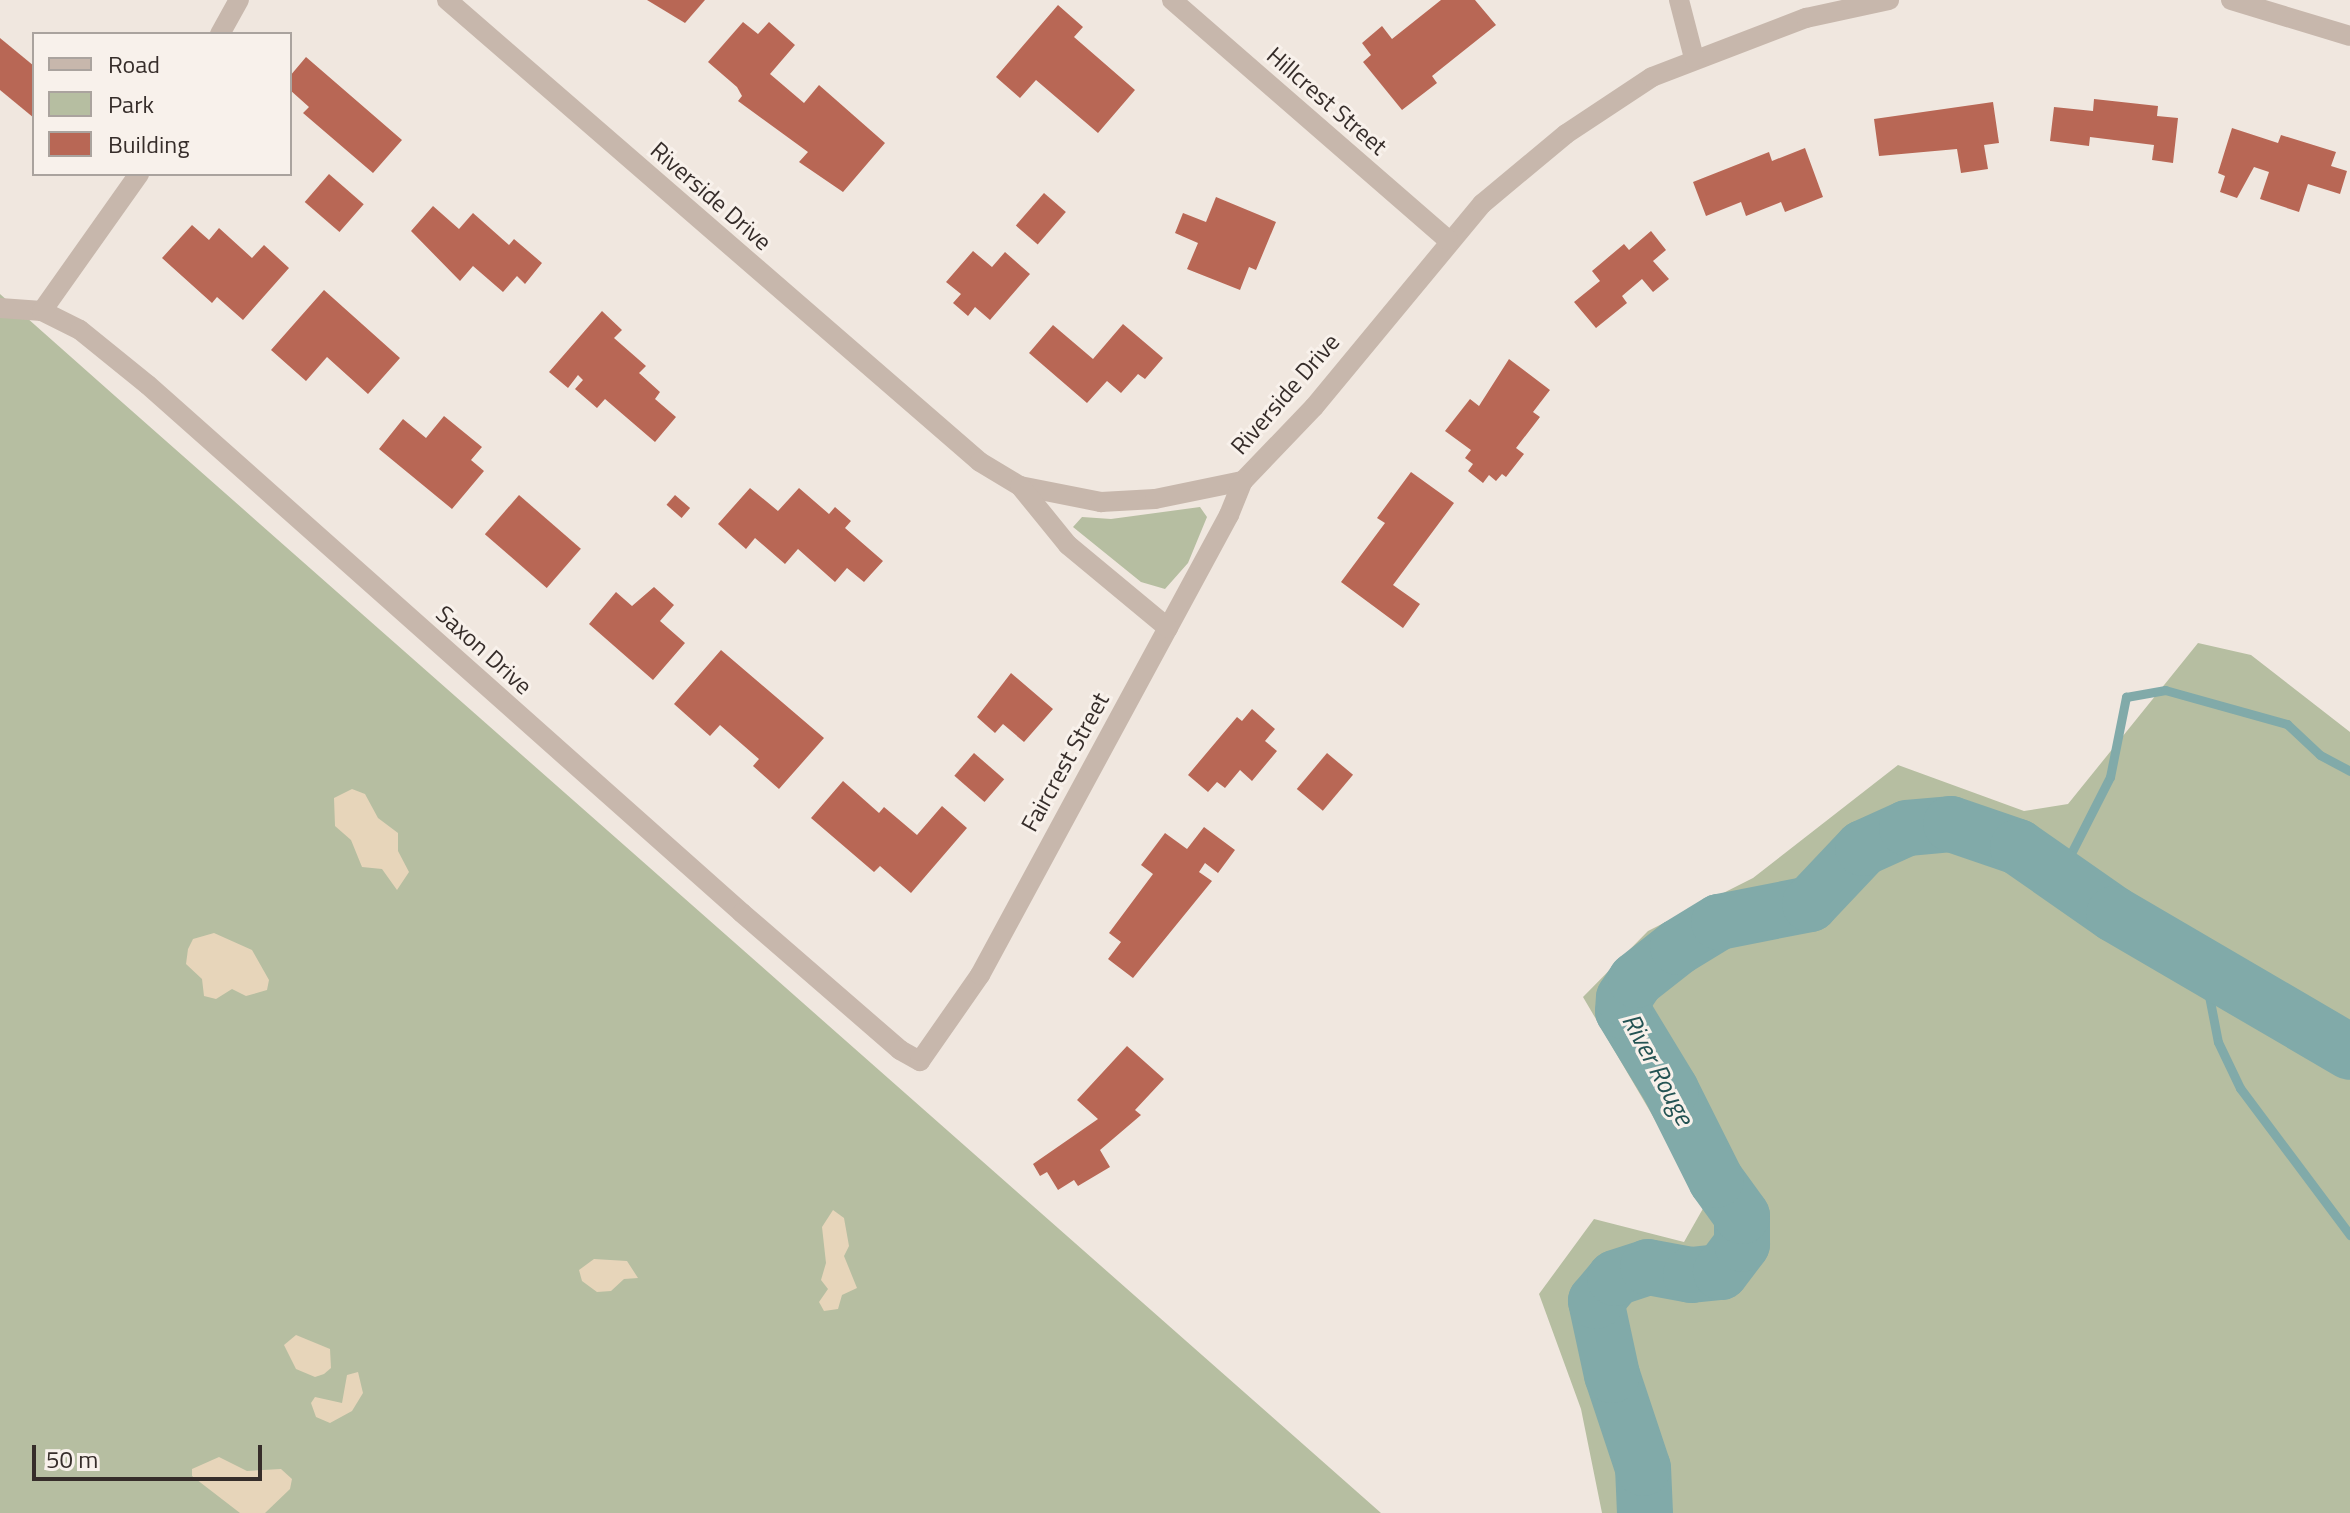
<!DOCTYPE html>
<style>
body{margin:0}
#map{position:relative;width:2350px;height:1513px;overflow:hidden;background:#f0e7df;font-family:"Titillium Web",sans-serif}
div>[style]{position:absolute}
.green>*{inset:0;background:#b6bea1}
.sand>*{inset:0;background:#e7d5ba}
.stream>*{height:9px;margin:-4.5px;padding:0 4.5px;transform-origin:4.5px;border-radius:4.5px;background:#81aaa9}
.river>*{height:56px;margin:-28px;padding:0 28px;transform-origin:28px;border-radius:28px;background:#81aaa9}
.building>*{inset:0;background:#b86755;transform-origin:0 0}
.minor>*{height:20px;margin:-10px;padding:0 10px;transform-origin:10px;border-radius:10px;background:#c7b7ac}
span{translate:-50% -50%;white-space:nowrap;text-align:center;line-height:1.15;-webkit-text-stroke:6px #f8f1eb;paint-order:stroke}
.street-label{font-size:24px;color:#362d2a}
.water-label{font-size:26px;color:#245353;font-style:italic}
.legend{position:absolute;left:32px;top:32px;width:260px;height:144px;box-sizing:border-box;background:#f8f1eb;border:2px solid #aaa39e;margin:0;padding:10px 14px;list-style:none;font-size:24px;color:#362d2a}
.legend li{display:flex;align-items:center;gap:16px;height:40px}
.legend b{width:40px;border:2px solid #aaa39e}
.scale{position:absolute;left:32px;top:1445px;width:230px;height:36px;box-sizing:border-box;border:4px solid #362d2a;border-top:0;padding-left:10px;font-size:24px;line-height:28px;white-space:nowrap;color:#362d2a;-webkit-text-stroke:6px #f8f1eb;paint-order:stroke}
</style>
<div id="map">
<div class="green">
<i style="clip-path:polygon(0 294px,115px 396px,1381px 1513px,0 1513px)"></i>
<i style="clip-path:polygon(1200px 507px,1207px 517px,1188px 563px,1165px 589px,1141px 582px,1073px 527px,1082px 517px,1111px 519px)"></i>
<i style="clip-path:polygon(2198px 643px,2251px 655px,2350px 732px,2350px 1513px,1602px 1513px,1581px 1409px,1539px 1294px,1594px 1219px,1684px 1242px,1705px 1205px,1583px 997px,1648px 931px,1753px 878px,1898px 765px,2024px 811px,2068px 804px)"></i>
</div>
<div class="sand">
<i style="clip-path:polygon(352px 789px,365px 794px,378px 818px,398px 833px,398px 851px,409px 872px,397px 890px,382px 869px,362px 867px,351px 840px,335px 826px,334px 798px)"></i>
<i style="clip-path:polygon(214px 933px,252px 950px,269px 980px,267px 990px,246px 996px,232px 989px,216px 999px,204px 996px,202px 979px,186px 964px,188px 949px,193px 939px)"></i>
<i style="clip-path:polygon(833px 1210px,844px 1218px,849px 1246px,844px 1256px,857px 1288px,842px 1295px,838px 1309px,824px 1311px,819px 1302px,828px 1289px,821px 1280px,826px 1263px,822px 1227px)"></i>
<i style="clip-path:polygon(594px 1259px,627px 1261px,638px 1278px,624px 1279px,611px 1291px,597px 1292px,582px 1281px,579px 1270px)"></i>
<i style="clip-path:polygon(296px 1335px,330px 1349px,331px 1368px,324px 1374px,315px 1377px,296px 1369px,284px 1345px)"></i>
<i style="clip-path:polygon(358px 1372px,363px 1393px,352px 1411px,330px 1423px,316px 1417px,311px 1403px,315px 1397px,342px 1403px,347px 1375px)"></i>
<i style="clip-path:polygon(219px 1457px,247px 1471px,281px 1469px,292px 1479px,290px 1489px,265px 1513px,240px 1513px,192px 1476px,192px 1469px)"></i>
</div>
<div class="stream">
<i style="left:2060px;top:875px;width:110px;rotate:-63deg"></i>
<i style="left:2110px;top:777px;width:82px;rotate:-78.7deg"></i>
<i style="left:2126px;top:697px;width:40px;rotate:-10deg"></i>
<i style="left:2165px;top:690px;width:127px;rotate:15.6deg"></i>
<i style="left:2287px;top:724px;width:45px;rotate:43.2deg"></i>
<i style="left:2320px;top:755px;width:34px;rotate:28deg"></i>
<i style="left:2203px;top:965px;width:78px;rotate:79deg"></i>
<i style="left:2218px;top:1042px;width:51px;rotate:64.4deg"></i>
<i style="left:2240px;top:1088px;width:184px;rotate:53.2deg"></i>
</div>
<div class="river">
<i style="left:1645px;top:1513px;width:45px;rotate:-92.5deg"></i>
<i style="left:1643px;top:1468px;width:98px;rotate:-108.4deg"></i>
<i style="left:1612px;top:1375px;width:76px;rotate:-102.2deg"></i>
<i style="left:1596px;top:1301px;width:30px;rotate:-50deg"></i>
<i style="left:1615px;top:1278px;width:35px;rotate:-18deg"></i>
<i style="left:1648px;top:1267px;width:44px;rotate:10.5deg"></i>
<i style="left:1691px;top:1275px;width:30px;rotate:-6deg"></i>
<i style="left:1721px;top:1272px;width:35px;rotate:-53deg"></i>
<i style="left:1742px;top:1244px;width:28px;rotate:-90deg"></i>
<i style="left:1742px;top:1216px;width:44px;rotate:-125.8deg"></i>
<i style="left:1716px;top:1180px;width:101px;rotate:-116.6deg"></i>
<i style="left:1671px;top:1090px;width:92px;rotate:-121.3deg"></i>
<i style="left:1623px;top:1011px;width:13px;rotate:-86deg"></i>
<i style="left:1624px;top:998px;width:22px;rotate:-56deg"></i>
<i style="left:1636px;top:980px;width:53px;rotate:-38.2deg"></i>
<i style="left:1678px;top:947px;width:48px;rotate:-31.4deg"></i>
<i style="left:1719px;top:922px;width:93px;rotate:-11.2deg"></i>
<i style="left:1810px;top:904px;width:77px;rotate:-46.6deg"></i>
<i style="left:1863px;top:848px;width:48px;rotate:-24.4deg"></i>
<i style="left:1907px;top:828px;width:44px;rotate:-5.2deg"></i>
<i style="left:1951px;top:824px;width:71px;rotate:18.9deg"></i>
<i style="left:2018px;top:847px;width:117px;rotate:34.9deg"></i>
<i style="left:2114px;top:914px;width:273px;rotate:30.3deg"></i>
</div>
<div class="building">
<i style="clip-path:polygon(647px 0,705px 0,685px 23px)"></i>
<i style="clip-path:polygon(1441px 0,1475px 0,1496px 25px,1432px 76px,1437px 83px,1402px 110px,1363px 62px,1371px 55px,1362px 43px,1382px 26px,1392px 39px)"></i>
<i style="clip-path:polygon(1058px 5px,1083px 27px,1074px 37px,1135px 90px,1098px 133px,1036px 80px,1020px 98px,996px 77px)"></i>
<i style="clip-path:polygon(743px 22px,758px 34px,769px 22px,795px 45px,770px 74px,804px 103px,819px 85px,885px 143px,843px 192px,799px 162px,808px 152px,738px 101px,742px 96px,737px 87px,708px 62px)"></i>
<i style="clip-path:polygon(0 38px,34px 66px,34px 118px,0 90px)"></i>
<i style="clip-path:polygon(306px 57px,402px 140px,373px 173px,303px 113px,309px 107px,290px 90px,290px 76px)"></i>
<i style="clip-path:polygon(2094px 99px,2158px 106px,2157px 116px,2178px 118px,2173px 163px,2152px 160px,2154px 145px,2090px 137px,2089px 146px,2050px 141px,2054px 107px,2093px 111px)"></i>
<i style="clip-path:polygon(1993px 102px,1999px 143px,1984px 145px,1988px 169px,1961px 173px,1957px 149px,1879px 156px,1874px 119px)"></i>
<i style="clip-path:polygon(2232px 128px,2278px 143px,2281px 135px,2336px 152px,2331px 166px,2347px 171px,2340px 194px,2308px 184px,2299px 212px,2260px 199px,2269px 172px,2254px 167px,2237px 198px,2220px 192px,2225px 176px,2218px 173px)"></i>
<i style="clip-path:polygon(1805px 148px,1823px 197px,1785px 212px,1781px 202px,1746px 216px,1741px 202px,1706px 216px,1693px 182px,1769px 152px,1772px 161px)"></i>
<i style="left:329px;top:174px;width:46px;height:37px;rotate:41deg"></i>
<i style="left:1044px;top:193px;width:29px;height:43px;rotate:41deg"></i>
<i style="clip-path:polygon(1216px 197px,1276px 222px,1256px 270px,1249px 267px,1240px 290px,1187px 269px,1198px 243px,1175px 233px,1183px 213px,1206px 222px)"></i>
<i style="clip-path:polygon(433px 206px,459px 229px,473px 213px,509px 245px,514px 239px,542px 263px,525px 284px,517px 276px,503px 292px,473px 266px,460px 281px,411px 231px)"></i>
<i style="clip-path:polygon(192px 225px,209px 240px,219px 228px,252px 258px,264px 245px,289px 268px,243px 320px,217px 297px,212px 303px,162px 258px)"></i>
<i style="clip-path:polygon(1651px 231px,1666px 250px,1653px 261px,1669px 279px,1653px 292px,1642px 279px,1622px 296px,1627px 303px,1596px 328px,1574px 302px,1600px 281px,1592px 271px,1624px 244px,1629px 250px)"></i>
<i style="clip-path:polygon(973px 251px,992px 267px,1005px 252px,1030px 274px,990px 320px,975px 307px,968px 316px,953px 303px,961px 294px,946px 282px)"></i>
<i style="clip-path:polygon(324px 290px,400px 358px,368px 394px,327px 357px,306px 381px,271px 350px)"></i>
<i style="clip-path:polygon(602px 311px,622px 330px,614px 338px,646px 366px,639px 373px,660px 392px,655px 399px,676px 417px,655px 442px,605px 399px,597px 408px,575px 389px,583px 380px,578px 375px,568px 388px,549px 372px)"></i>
<i style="clip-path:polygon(1123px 324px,1163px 358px,1145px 379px,1138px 374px,1121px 393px,1107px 381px,1087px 403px,1029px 353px,1053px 325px,1093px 359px)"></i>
<i style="clip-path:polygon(1509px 359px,1550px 390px,1533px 412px,1540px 417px,1516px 448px,1524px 454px,1506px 477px,1502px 474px,1496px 481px,1489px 475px,1483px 483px,1468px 471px,1473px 464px,1465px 458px,1471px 450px,1445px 431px,1470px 399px,1479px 406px)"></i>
<i style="clip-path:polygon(444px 416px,482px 447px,471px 460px,484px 471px,452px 509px,379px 449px,403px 419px,426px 438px)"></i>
<i style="clip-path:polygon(1411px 472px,1454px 503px,1393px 585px,1420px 604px,1403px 628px,1341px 582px,1385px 523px,1377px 518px)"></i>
<i style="clip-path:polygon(750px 488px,778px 511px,799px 488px,829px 514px,835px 507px,851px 521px,845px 528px,883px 561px,864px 582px,847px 568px,835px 582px,798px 549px,785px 564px,755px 538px,746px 549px,718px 524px)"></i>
<i style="left:519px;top:495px;width:82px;height:52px;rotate:41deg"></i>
<i style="left:675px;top:495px;width:20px;height:13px;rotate:41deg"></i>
<i style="clip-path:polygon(654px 587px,674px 605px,660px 621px,685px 643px,653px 680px,589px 624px,616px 592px,632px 606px)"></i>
<i style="clip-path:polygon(721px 650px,824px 738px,779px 789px,753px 766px,759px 759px,720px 725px,710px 736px,674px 704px)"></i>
<i style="clip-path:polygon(1011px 673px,1053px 709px,1024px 742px,1003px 724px,995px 733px,977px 717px)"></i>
<i style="clip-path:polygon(1252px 709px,1275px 729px,1265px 741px,1277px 751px,1252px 781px,1240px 770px,1225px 788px,1217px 782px,1208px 792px,1188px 775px,1237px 717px,1242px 721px)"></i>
<i style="left:974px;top:753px;width:40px;height:30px;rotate:41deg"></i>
<i style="left:1327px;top:753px;width:34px;height:47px;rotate:40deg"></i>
<i style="clip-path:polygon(843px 781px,879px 813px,884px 807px,917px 835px,942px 806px,967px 828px,911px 893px,880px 866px,874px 872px,811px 818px)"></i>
<i style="clip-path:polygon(1204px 827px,1235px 850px,1218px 873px,1205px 863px,1199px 872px,1212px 881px,1133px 978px,1108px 959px,1121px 942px,1109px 933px,1153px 874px,1141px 865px,1165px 833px,1187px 849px)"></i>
<i style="clip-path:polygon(1127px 1046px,1164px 1079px,1135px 1110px,1141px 1115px,1100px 1150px,1110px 1167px,1078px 1186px,1074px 1180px,1058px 1190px,1047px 1172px,1040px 1176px,1033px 1164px,1098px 1119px,1077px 1100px)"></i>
</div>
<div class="minor">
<i style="left:447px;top:0;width:705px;rotate:40.92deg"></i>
<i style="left:980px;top:462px;width:47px;rotate:31deg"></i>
<i style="left:1020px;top:486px;width:83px;rotate:11.2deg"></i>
<i style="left:1101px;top:502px;width:54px;rotate:-3.2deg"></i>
<i style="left:1155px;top:499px;width:90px;rotate:-11.6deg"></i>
<i style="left:1243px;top:481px;width:103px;rotate:-46.2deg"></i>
<i style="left:1314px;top:407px;width:264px;rotate:-50.4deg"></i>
<i style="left:1482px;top:204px;width:109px;rotate:-39.8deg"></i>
<i style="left:1566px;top:134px;width:103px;rotate:-33.5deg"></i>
<i style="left:1652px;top:77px;width:165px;rotate:-21deg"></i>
<i style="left:1806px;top:18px;width:85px;rotate:-12.2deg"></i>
<i style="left:1172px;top:0;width:366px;rotate:41deg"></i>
<i style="left:1679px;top:0;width:60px;rotate:75.5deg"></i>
<i style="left:2231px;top:0;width:124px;rotate:16.8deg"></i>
<i style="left:220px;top:34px;width:39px;rotate:-61deg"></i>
<i style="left:0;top:308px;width:42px;rotate:4.1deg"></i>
<i style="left:42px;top:311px;width:42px;rotate:26.6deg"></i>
<i style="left:80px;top:330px;width:87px;rotate:39deg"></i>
<i style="left:148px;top:385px;width:795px;rotate:41.63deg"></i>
<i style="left:742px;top:913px;width:209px;rotate:40.9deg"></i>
<i style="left:900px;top:1050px;width:23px;rotate:29deg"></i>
<i style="left:920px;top:1061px;width:105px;rotate:-55.1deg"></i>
<i style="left:980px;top:975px;width:523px;rotate:-61.57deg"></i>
<i style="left:1229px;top:515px;width:37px;rotate:-68deg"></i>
<i style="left:42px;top:311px;width:168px;rotate:-54.7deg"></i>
<i style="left:1020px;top:486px;width:76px;rotate:50.9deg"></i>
<i style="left:1068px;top:545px;width:130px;rotate:39.7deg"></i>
</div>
<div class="street-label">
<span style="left:1327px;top:101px;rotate:41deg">Hillcrest Street</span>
<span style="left:711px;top:196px;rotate:41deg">Riverside Drive</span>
<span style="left:1285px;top:394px;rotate:-49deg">Riverside Drive</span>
<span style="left:484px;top:650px;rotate:42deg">Saxon Drive</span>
<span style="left:1065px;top:762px;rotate:-61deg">Faircrest Street</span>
</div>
<div class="water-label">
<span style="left:1658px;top:1069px;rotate:62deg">River Rouge</span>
</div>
<ul class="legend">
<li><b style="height:10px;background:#c7b7ac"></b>Road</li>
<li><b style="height:22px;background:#b6bea1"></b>Park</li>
<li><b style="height:22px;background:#b86755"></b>Building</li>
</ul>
<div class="scale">50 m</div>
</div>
